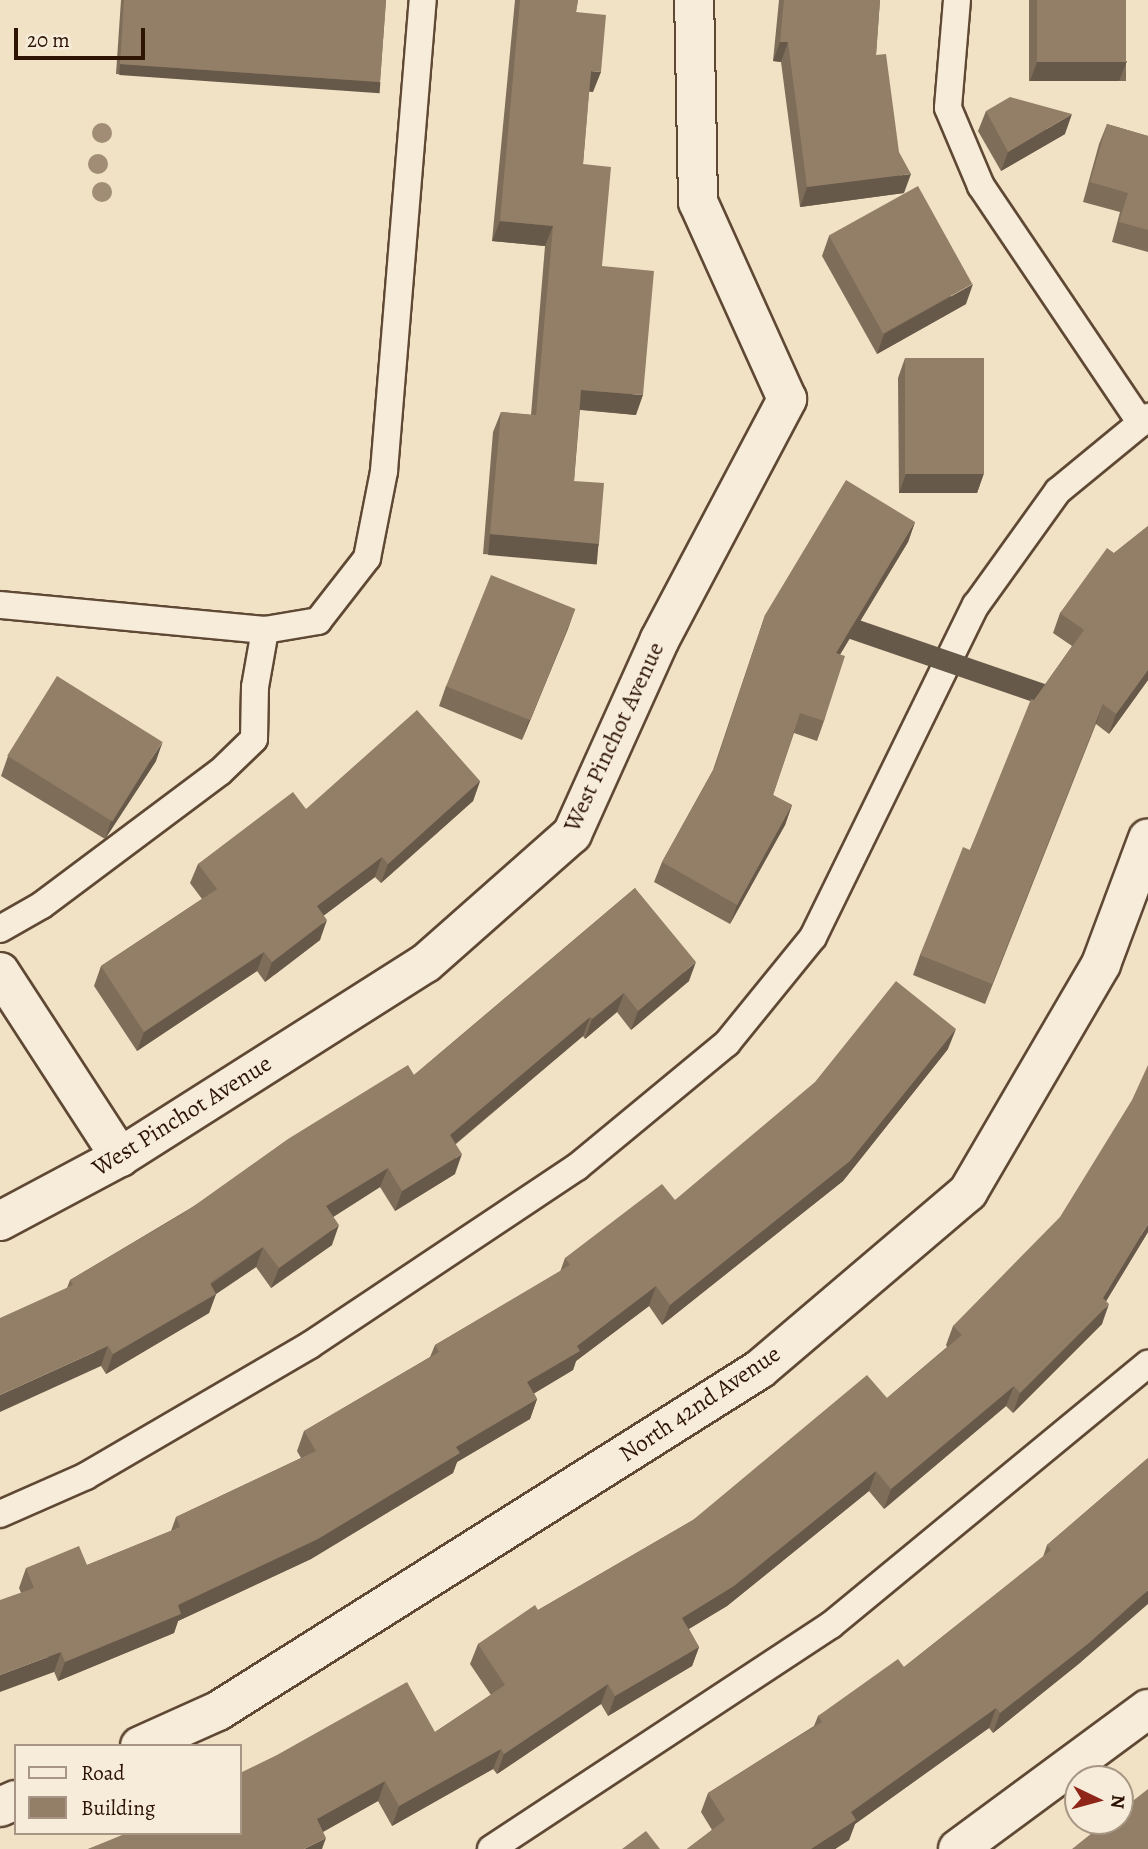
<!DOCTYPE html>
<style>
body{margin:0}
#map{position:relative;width:1148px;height:1849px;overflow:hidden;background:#f1e2c5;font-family:Alegreya,serif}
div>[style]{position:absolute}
.roads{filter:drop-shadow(2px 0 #5f4834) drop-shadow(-2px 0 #5f4834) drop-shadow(0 2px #5f4834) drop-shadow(0 -2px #5f4834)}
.service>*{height:26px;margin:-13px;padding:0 13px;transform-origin:13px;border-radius:13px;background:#f6ecd9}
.minor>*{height:38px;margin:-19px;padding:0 19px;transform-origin:19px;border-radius:19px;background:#f6ecd9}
.trees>*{width:20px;height:20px;margin:-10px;border-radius:50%;background:#a18d75}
.wall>*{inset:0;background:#7e6d59;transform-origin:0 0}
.shaded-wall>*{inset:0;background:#675949;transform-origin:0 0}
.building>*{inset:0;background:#937f68;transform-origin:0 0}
span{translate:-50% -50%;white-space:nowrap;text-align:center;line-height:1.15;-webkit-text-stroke:5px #f6ecd9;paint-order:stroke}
.street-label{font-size:24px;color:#2e1403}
.legend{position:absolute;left:14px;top:1744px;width:228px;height:91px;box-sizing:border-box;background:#f6ecd9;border:2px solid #a69683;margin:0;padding:9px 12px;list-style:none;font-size:21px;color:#2e1403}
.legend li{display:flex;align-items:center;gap:14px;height:35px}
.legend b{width:35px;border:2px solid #a69683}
.north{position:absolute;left:1064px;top:1765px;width:70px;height:70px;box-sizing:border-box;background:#f6ecd9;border:2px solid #a69683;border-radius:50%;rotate:95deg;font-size:19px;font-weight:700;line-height:28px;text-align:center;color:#2e1403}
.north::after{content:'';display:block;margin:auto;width:24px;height:32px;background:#8f2418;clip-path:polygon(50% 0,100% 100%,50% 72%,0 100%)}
.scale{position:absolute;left:14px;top:28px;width:131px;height:32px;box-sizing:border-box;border:4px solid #2e1403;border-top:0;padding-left:9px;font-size:21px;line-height:24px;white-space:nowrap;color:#2e1403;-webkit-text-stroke:5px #f6ecd9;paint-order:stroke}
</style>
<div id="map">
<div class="roads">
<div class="service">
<i style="left:957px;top:0;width:108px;rotate:94.8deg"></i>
<i style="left:948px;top:108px;width:85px;rotate:67.1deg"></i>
<i style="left:981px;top:186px;width:286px;rotate:56deg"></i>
<i style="left:0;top:605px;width:266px;rotate:5.4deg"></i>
<i style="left:0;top:929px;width:48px;rotate:-29.7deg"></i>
<i style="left:42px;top:905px;width:222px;rotate:-36.8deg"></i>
<i style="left:220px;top:772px;width:47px;rotate:-44.1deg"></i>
<i style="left:254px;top:739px;width:52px;rotate:-88.9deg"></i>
<i style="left:255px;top:687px;width:58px;rotate:-80deg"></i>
<i style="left:265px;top:630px;width:54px;rotate:-9.6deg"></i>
<i style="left:318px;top:621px;width:80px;rotate:-52.1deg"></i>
<i style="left:367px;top:558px;width:89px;rotate:-78.9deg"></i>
<i style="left:384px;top:471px;width:473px;rotate:-85.3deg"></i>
<i style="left:0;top:1514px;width:94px;rotate:-23.8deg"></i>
<i style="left:86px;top:1476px;width:259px;rotate:-30.3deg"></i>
<i style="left:310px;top:1345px;width:321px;rotate:-33.7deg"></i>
<i style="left:577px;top:1167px;width:195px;rotate:-39.6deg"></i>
<i style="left:727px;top:1043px;width:136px;rotate:-50.9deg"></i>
<i style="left:813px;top:937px;width:370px;rotate:-63.9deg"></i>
<i style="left:976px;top:605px;width:140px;rotate:-54.3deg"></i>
<i style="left:1058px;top:491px;width:117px;rotate:-39.4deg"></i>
<i style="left:491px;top:1849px;width:407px;rotate:-33.4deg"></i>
<i style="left:831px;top:1625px;width:411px;rotate:-39.5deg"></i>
</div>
<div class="minor">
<i style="left:0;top:972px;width:221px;rotate:57deg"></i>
<i style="left:0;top:1221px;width:136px;rotate:-28.1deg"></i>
<i style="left:120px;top:1157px;width:362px;rotate:-32.4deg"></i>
<i style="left:426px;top:963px;width:195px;rotate:-41.5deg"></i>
<i style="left:572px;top:834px;width:212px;rotate:-65.7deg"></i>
<i style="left:659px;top:641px;width:274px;rotate:-62.1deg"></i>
<i style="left:787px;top:399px;width:216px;rotate:-114.3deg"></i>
<i style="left:698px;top:202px;width:202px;rotate:-91.1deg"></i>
<i style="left:140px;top:1746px;width:85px;rotate:-24.2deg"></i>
<i style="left:218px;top:1711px;width:641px;rotate:-32.25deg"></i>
<i style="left:760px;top:1369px;width:273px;rotate:-40.4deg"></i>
<i style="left:968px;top:1192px;width:264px;rotate:-59.7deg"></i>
<i style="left:1101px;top:964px;width:134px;rotate:-69.5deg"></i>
<i style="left:0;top:1807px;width:17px;rotate:-24deg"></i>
<i style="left:958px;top:1849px;width:236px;rotate:-36.4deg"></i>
</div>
</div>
<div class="trees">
<i style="left:102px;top:133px"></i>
<i style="left:98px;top:164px"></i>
<i style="left:102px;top:192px"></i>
</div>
<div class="wall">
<i style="clip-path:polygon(121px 0,386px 0,380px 82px,376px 92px,116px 74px)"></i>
<i style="clip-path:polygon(515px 0,578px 0,576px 12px,593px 92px,589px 91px,583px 164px,602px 266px,636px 415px,580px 410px,574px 481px,599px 544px,592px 563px,483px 554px,493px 432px,501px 412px,531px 415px,545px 246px,492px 241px)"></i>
<i style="clip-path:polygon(779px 0,880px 0,876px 55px,904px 193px,800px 207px,781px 62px,773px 61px)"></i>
<i style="left:1029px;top:0;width:97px;height:81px"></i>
<i style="clip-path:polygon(986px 111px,1065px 134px,1001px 171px,978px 131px)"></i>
<i style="clip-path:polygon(1107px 124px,1148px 136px,1148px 252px,1112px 242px,1120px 212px,1083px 202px,1099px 144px)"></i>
<i style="clip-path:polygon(829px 236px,966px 304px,877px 354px,822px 256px)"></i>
<i style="clip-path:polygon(905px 358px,984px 473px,977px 493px,899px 493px,898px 378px)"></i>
<i style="clip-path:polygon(915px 522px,908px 542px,840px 654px,824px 721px,817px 741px,794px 733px,773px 795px,792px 805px,785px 825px,730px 924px,654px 882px,662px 862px,713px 770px,765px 615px)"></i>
<i style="clip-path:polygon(1148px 526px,1148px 680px,1109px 734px,1096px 724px,985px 1004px,913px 975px,920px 955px,970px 850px,1034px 700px,1072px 646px,1053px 633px,1060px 613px,1114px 553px)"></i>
<i style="clip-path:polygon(575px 609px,522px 740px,439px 706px,446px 686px)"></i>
<i style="clip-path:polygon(8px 756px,156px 761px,105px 839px,1px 776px)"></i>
<i style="clip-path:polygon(480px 781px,473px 801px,381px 883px,375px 877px,324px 915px,320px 940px,265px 982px,257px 971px,137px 1051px,94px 986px,101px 966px,202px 899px,190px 883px,198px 864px,306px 809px)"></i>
<i style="clip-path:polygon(635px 888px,689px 981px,631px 1030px,617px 1012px,585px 1039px,583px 1036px,456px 1144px,455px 1174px,395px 1211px,380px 1187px,333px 1217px,332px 1245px,271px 1288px,256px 1267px,216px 1294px,209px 1313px,106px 1374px,101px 1366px,67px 1288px,70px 1280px,414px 1075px)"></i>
<i style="clip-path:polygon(948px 1049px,843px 1181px,662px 1325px,649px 1306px,576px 1361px,573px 1370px,534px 1393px,537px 1399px,530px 1419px,457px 1462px,453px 1473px,311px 1559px,178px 1621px,174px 1633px,58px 1681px,19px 1588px,26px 1568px,87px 1565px,171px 1531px,176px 1517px,301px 1458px,297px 1451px,304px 1431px,430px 1357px,435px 1345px,560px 1272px,565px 1258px,675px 1200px)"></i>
<i style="clip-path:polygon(1148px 1232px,1106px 1301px,1102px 1324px,1013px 1413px,1006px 1406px,884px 1509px,869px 1491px,727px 1606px,689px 1629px,699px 1647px,692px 1666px,608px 1716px,601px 1704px,497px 1774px,493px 1769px,392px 1826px,378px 1801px,323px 1832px,88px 1849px,435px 1732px,491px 1695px,470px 1664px,478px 1644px,538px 1610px,693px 1520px,887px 1398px,947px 1347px,946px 1345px,953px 1326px)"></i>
<i style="clip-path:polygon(1148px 1458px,1081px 1662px,993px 1733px,989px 1728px,855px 1824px,849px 1840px,835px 1849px,687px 1849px,712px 1830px,701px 1812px,708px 1793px,814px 1726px,818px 1716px,904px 1667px,1043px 1557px,1047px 1545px)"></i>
</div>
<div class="shaded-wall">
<i style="clip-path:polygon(780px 42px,788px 42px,781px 62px,773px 61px)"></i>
<i style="clip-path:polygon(1127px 61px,1119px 81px,1030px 81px,1037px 62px)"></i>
<i style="left:120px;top:64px;width:261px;height:11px;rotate:4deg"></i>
<i style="clip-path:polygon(591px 71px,601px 72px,593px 92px,584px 91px)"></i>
<i style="clip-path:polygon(1072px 114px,1065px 134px,1001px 171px,1008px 152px)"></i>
<i style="clip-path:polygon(911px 174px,904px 193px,800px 207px,807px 187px)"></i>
<i style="clip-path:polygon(500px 221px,553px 226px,545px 246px,492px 241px)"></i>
<i style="clip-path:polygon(973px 284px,966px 304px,877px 354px,884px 334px)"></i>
<i style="clip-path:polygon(581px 390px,643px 395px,636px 415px,574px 409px)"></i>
<i style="clip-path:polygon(984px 473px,977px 493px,899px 493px,906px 474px)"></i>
<i style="clip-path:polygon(915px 522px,908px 542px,829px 673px,836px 653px)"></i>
<i style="left:490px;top:534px;width:109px;height:21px;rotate:5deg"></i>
<i style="clip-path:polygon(575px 609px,568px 629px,522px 740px,529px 720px)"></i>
<i style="clip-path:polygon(1148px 670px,1148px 680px,1109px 734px,1116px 714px)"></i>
<i style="left:1103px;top:704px;width:21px;height:301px;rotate:109deg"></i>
<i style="clip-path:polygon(163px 741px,156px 761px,105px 839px,112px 819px)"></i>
<i style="clip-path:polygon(480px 781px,473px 801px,381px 883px,388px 864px)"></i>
<i style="clip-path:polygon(792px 805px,785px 825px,730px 924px,737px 905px)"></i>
<i style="clip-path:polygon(382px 857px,375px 877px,310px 926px,317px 906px)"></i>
<i style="clip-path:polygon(327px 920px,320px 940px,265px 982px,272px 962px)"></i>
<i style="clip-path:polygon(264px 952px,257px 971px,137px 1051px,144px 1032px)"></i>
<i style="clip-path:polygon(696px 962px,689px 981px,631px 1030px,638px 1011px)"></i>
<i style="clip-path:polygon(624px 993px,617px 1012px,585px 1039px,592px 1019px)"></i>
<i style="clip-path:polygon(590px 1017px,583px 1036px,443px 1154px,450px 1135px)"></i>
<i style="clip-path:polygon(956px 1029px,948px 1049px,843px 1181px,662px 1325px,670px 1305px)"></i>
<i style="clip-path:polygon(462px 1154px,455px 1174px,395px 1211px,402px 1191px)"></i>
<i style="clip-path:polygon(388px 1168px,380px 1187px,319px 1226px,326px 1206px)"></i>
<i style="clip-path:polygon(1148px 1224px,1148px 1232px,1096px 1318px,1103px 1298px)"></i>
<i style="clip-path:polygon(339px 1225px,332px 1245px,271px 1288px,279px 1268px)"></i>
<i style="clip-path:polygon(263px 1247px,256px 1267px,216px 1294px,209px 1313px,106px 1374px,113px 1354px)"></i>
<i style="clip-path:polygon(656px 1286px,649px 1306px,576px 1361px,573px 1370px,520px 1402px,527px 1382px,577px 1346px)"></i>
<i style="clip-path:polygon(1109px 1304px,1102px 1324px,1013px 1413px,1020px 1393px)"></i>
<i style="clip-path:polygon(108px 1346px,101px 1366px,0 1412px,0 1395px)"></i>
<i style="clip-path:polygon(1014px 1386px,1006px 1406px,884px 1509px,891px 1489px)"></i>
<i style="clip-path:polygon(537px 1399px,530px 1419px,457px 1462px,453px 1473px,311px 1559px,178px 1621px,174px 1633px,58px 1681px,65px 1662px,178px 1605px,456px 1447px)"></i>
<i style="clip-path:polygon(876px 1471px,869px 1491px,727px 1606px,675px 1637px,682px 1618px)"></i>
<i style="clip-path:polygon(1148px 1590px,1148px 1604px,1081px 1662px,993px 1733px,1000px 1713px)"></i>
<i style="clip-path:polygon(699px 1647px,692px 1666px,608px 1716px,615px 1696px)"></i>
<i style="clip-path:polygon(61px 1652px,54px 1672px,0 1692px,0 1675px)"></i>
<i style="clip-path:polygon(608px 1684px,601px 1704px,497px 1774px,504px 1754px)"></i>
<i style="clip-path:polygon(996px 1708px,989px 1728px,855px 1824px,849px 1840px,835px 1849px,811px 1849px,851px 1812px)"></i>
<i style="clip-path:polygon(501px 1749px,493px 1769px,392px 1826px,399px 1806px)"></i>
<i style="clip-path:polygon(385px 1781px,378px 1801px,310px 1839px,317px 1819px)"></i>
<i style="clip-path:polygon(326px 1838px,322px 1849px,304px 1849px)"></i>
</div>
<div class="building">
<i style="clip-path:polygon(124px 0,386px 0,380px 82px,120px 64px)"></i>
<i style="clip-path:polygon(520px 0,578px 0,576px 12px,606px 15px,601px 72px,591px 71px,583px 164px,611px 167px,602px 266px,654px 271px,643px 395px,581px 390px,574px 481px,604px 483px,599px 544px,490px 534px,501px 412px,536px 415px,553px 226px,500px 221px)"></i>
<i style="clip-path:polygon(784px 0,880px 0,876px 55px,886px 54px,899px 152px,911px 174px,807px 187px,788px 42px,780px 42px)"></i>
<i style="left:1037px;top:0;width:89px;height:62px"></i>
<i style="clip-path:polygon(1010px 97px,1072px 114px,1008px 152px,986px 111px)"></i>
<i style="clip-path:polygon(1107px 124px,1148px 136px,1148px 230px,1119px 222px,1128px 193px,1090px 182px)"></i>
<i style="left:918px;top:186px;width:112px;height:102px;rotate:61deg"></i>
<i style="left:905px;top:358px;width:79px;height:116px"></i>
<i style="clip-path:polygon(846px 480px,915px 522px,836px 653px,845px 656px,824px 721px,800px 713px,773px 795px,792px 805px,737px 905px,662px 862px,715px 767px,765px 615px)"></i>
<i style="clip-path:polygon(1148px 526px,1148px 670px,1116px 714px,1103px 704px,992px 984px,920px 955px,963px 847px,970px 850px,1031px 699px,1034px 700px,1084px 630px,1060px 613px,1107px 548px,1114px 553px)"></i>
<i style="left:491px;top:575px;width:91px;height:120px;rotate:22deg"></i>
<i style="left:57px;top:676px;width:124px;height:94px;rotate:32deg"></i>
<i style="clip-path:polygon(417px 710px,480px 781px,388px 864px,382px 857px,317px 906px,327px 920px,272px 962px,264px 952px,144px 1032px,101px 966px,217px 889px,198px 864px,293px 792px,306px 809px)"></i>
<i style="clip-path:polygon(635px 888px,696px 962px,638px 1011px,624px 993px,592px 1019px,590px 1017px,450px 1135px,462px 1154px,402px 1191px,388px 1168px,326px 1206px,339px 1225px,279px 1268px,263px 1247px,210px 1283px,216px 1294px,113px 1354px,108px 1346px,0 1395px,0 1318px,73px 1285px,70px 1280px,184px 1213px,288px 1139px,408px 1065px,414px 1075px)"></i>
<i style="clip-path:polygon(896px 981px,956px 1029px,850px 1161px,670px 1305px,656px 1286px,577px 1346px,580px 1351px,527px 1382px,537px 1399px,456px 1447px,460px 1453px,318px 1539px,178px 1605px,181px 1614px,65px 1662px,61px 1652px,0 1675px,0 1600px,34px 1588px,26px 1568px,79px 1546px,87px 1565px,180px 1527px,176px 1517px,316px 1451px,304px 1431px,439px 1352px,435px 1345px,570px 1265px,565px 1258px,662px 1184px,675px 1200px,815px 1082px)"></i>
<i style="clip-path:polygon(1148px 1065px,1148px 1224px,1103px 1298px,1109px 1304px,1020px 1393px,1014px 1386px,891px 1489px,876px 1471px,734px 1586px,682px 1618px,699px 1647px,615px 1696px,608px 1684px,504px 1754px,501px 1749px,399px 1806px,385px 1781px,317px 1819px,326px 1838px,304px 1849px,88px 1849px,127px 1833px,240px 1833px,240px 1773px,277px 1755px,407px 1682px,435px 1732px,505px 1685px,478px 1644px,535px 1605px,538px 1610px,693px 1520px,867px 1375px,887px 1398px,962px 1335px,953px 1326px,1060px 1217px,1132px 1100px)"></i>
<i style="clip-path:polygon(1148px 1458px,1148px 1590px,1089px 1643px,1000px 1713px,996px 1708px,851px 1812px,856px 1820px,811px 1849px,687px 1849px,725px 1820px,708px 1793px,822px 1722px,818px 1716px,898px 1659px,904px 1667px,1051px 1550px,1047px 1545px)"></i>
<i style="clip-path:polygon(1148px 1789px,1148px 1849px,1072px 1849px,1107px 1821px,1120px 1821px,1120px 1811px)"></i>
<i style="clip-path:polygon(646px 1831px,660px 1849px,622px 1849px)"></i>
</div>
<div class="street-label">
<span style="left:614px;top:737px;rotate:-65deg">West Pinchot Avenue</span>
<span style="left:182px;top:1116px;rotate:-32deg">West Pinchot Avenue</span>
<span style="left:700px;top:1404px;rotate:-34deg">North 42nd Avenue</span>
</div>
<ul class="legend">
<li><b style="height:9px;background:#f6ecd9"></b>Road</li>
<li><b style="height:19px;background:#937f68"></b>Building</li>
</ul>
<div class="north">N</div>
<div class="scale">20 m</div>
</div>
